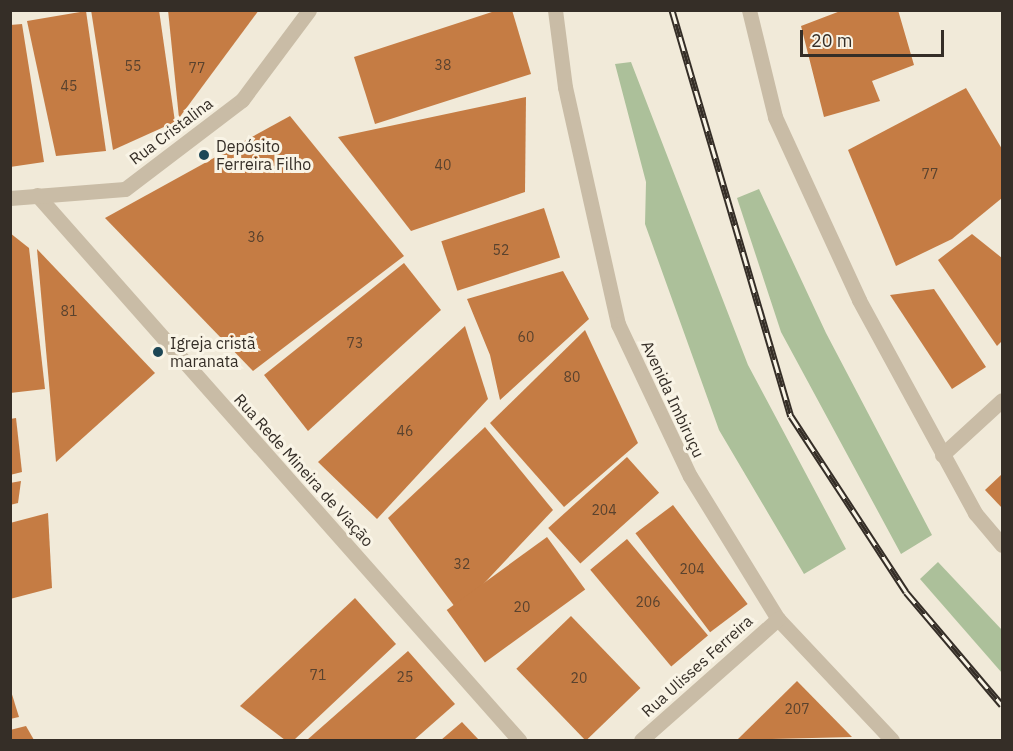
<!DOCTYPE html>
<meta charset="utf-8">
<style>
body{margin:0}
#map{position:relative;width:1013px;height:751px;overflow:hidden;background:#f1ead9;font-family:"IBM Plex Sans",sans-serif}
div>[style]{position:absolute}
.green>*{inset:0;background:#acc09a}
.building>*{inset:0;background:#c57c44;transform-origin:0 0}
.minor>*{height:15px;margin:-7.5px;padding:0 7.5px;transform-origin:7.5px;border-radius:7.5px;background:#c9bca6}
.rail>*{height:7px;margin-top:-3.5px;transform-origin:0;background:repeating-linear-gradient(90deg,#f9f4e6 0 14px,#352e27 0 28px);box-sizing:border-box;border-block:2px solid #352e27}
.dots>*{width:16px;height:16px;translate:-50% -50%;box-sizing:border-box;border:3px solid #f9f4e6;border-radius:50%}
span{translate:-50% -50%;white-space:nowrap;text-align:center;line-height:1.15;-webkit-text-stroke:6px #f9f4e6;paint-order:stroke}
.number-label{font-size:14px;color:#59422e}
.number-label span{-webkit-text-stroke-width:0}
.street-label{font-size:16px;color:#352e27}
.poi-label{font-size:16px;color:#352e27}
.left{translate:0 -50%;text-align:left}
.frame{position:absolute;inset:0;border:12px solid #352e27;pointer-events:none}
.scale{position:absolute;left:800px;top:30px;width:144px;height:27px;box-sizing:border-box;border:3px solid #352e27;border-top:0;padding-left:8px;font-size:18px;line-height:21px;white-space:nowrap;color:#352e27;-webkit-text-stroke:4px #f9f4e6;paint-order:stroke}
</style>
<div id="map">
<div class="green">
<i style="clip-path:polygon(631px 62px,748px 365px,846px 549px,804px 574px,719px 430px,645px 224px,646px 182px,615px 64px)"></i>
<i style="clip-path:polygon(759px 189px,826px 333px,932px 535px,901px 554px,781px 332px,737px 198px)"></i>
<i style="clip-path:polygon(938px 562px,1002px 630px,1002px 673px,920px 579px)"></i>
</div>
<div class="building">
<i style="clip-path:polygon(91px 10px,159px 10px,175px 122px,113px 150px)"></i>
<i style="clip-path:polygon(168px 10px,259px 10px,179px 118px)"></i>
<i style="clip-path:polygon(498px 10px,512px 10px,531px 74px,375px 124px,354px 57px)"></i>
<i style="clip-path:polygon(843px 10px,898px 10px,914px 65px,872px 81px,880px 101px,824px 117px,801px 26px)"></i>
<i style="clip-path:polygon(86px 11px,106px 151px,56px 156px,27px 21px)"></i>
<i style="clip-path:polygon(22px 24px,44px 162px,10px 167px,10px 25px)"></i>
<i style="clip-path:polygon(966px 88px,1002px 149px,1002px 198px,952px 239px,896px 266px,848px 150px)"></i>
<i style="clip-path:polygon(526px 97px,525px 192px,411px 231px,338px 137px)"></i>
<i style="clip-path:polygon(290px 116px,404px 256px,253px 371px,105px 218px)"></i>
<i style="left:544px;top:208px;width:52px;height:108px;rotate:72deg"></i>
<i style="clip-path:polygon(10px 233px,29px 248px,45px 389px,10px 393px)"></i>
<i style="clip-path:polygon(972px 234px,1002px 258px,1002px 341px,997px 346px,938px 260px)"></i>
<i style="clip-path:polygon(37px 249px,155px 373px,56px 462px)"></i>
<i style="clip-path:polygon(404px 263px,441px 310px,308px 431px,264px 375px)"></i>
<i style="clip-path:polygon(563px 271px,589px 319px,500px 400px,490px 355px,467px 299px)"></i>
<i style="clip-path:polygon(934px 289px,986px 367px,952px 389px,890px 295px)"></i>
<i style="clip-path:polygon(465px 326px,488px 399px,377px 519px,318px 462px)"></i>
<i style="clip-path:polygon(585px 330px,638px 443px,564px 507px,490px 423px)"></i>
<i style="clip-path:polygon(16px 418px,22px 472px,10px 475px,10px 419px)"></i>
<i style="clip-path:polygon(485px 427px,553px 510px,458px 611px,388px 518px)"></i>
<i style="left:627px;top:457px;width:48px;height:106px;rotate:48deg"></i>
<i style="clip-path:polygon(1002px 474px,1002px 508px,985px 490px)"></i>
<i style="clip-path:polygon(21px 481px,18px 503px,10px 505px,10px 483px)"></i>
<i style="left:673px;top:505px;width:124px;height:47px;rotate:53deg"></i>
<i style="clip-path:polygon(48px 513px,52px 588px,10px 599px,10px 523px)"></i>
<i style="left:547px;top:537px;width:65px;height:124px;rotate:54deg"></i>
<i style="left:627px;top:539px;width:126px;height:48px;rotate:50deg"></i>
<i style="clip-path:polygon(355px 598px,396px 644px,294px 740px,285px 740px,240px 706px)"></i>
<i style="left:571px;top:616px;width:100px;height:76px;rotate:46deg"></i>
<i style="clip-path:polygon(408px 651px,455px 704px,414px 740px,307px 740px)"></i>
<i style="clip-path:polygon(797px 681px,852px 737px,737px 740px)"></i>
<i style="clip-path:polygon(10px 688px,19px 717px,10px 719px)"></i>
<i style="clip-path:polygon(462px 722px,479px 740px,441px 740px)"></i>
<i style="clip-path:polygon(26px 726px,34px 740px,10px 740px,10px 730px)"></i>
</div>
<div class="minor">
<i style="left:555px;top:10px;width:78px;rotate:82.6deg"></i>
<i style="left:565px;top:87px;width:243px;rotate:77.4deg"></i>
<i style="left:618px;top:324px;width:168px;rotate:64.7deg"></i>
<i style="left:690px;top:476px;width:168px;rotate:58.4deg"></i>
<i style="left:778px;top:619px;width:166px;rotate:46.7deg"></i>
<i style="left:749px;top:10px;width:110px;rotate:76.3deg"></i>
<i style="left:775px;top:117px;width:201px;rotate:65.3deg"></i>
<i style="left:859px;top:300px;width:243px;rotate:61.4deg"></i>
<i style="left:975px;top:513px;width:42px;rotate:49.8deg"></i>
<i style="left:37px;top:195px;width:728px;rotate:48.51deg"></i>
<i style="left:10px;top:198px;width:115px;rotate:-4.5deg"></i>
<i style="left:125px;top:189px;width:147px;rotate:-37.3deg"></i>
<i style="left:242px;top:100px;width:112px;rotate:-53.3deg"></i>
<i style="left:942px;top:455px;width:81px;rotate:-42.5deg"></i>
<i style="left:641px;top:740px;width:183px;rotate:-41.5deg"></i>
</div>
<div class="rail">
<i style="left:672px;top:10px;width:423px;rotate:73.7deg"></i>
<i style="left:791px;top:416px;width:210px;rotate:56.8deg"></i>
<i style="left:906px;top:592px;width:148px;rotate:49.7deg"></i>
</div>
<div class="dots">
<i style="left:204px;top:155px;background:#1d4756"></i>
<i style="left:158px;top:352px;background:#1d4756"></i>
</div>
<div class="number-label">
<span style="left:443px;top:65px">38</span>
<span style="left:133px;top:66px">55</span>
<span style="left:197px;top:68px">77</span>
<span style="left:69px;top:86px">45</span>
<span style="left:443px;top:165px">40</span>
<span style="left:930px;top:174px">77</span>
<span style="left:256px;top:237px">36</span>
<span style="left:501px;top:250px">52</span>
<span style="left:69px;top:311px">81</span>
<span style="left:526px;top:337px">60</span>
<span style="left:355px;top:343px">73</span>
<span style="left:572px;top:377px">80</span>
<span style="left:405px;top:431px">46</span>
<span style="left:604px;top:510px">204</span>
<span style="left:462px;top:564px">32</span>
<span style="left:692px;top:569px">204</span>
<span style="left:648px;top:602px">206</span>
<span style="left:522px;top:607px">20</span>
<span style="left:318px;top:675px">71</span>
<span style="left:405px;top:677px">25</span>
<span style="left:579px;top:678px">20</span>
<span style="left:797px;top:709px">207</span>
</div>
<div class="street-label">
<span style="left:171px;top:131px;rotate:-37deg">Rua Cristalina</span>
<span style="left:673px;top:399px;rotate:65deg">Avenida Imbiruçu</span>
<span style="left:304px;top:470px;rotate:48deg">Rua Rede Mineira de Viação</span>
<span style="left:697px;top:666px;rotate:-42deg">Rua Ulisses Ferreira</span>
</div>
<div class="poi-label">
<span class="left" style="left:216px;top:155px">Depósito<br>Ferreira Filho</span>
<span class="left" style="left:170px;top:352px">Igreja cristã<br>maranata</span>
</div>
<div class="frame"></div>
<div class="scale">20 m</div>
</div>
